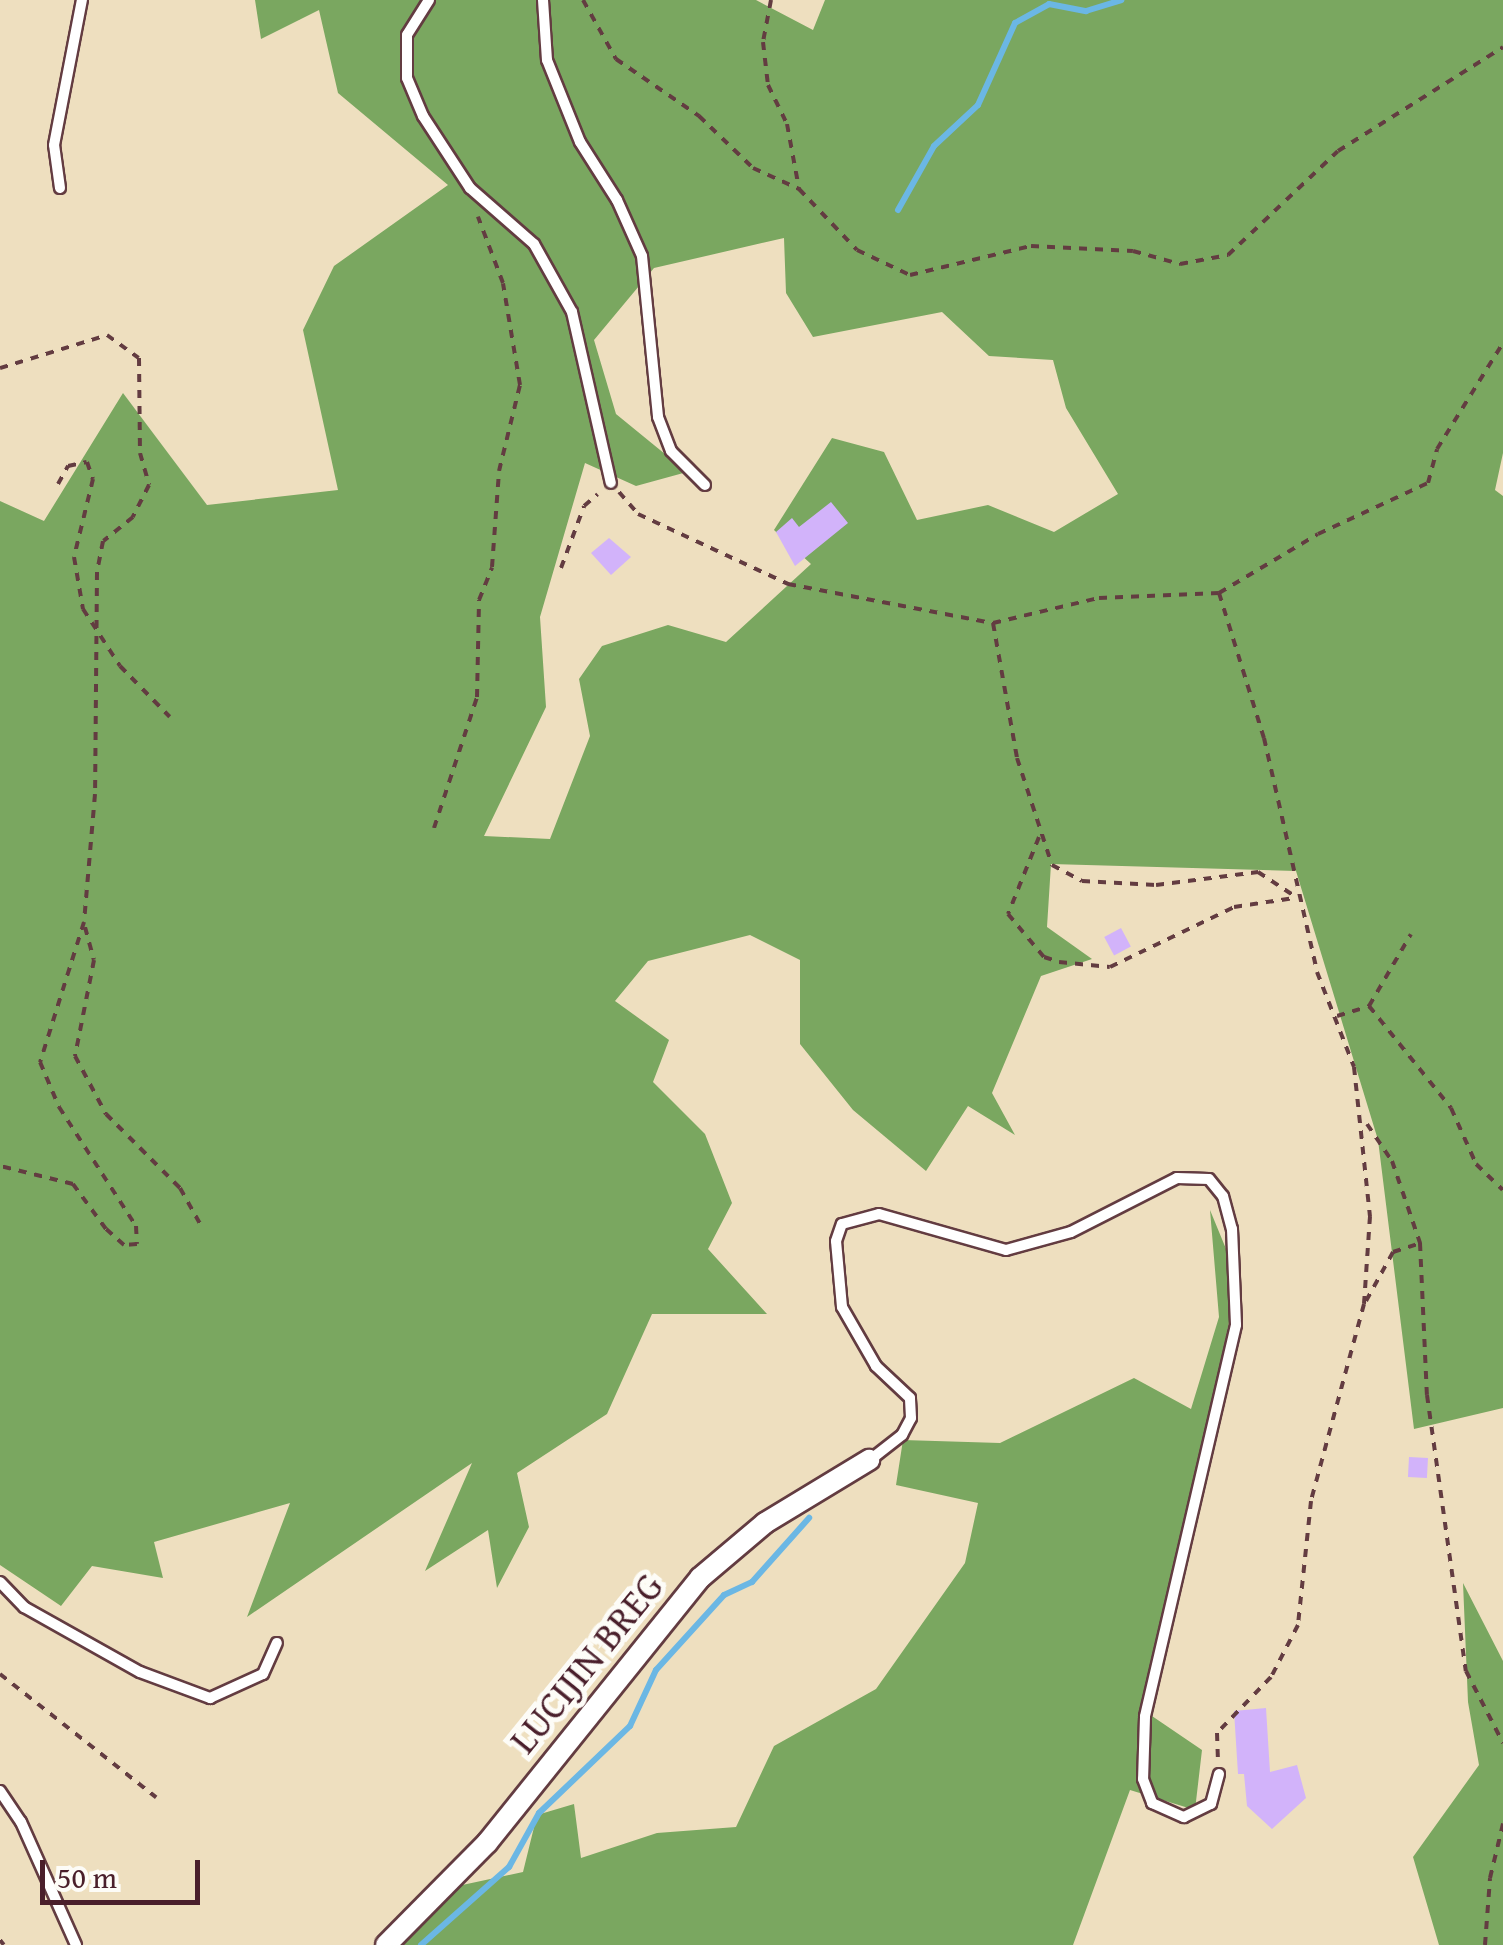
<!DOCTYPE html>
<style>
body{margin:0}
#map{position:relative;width:1503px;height:1945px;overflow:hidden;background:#eedfbf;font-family:"Gentium Book Plus",serif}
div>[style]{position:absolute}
.forest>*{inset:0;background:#7aa760}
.stream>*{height:6px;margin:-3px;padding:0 3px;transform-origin:3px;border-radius:3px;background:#6bb7e4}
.building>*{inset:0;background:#d2b3fa;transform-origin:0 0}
.path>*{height:4px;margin-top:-2px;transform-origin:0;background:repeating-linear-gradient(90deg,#633c41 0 8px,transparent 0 16px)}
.roads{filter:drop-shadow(2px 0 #633c41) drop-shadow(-2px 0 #633c41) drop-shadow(0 2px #633c41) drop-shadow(0 -2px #633c41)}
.lane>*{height:10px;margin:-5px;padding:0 5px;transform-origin:5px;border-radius:5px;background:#fff}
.street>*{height:20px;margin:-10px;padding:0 10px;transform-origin:10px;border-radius:10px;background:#fff}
span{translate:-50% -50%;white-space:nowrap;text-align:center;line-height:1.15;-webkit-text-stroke:10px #fdfcf7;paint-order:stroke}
.street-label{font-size:38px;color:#4a1f2b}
.scale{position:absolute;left:40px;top:1860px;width:160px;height:45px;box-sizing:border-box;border:5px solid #4a1f2b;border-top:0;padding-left:12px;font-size:30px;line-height:35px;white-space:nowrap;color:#4a1f2b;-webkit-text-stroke:8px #fdfcf7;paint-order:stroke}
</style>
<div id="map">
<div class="forest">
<i style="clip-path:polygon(evenodd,255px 0,756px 0,813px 30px,825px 0,1503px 0,1503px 453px,1495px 490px,1503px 496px,1503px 1408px,1414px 1429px,1378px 1140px,1296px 871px,1051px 864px,1047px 927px,1092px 959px,1041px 976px,992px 1093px,1015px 1135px,968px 1106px,926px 1171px,853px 1110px,800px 1044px,800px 960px,750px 935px,648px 961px,615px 1001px,669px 1040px,653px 1082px,705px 1134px,732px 1203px,708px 1249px,767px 1314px,652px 1314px,607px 1414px,517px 1473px,529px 1527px,497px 1588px,488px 1530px,425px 1571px,472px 1463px,247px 1617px,290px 1503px,154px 1542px,163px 1578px,92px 1566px,61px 1606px,0 1565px,0 501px,44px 521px,123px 393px,207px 505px,338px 490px,303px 330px,334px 266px,448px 185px,338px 93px,319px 10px,261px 39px,255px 0,784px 238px,786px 293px,813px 337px,942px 312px,989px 356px,1053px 360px,1066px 408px,1118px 494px,1054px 532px,988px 505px,917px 520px,884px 452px,832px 438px,774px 530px,811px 564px,726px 642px,668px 625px,602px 646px,579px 679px,590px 736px,550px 839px,484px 836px,546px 707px,540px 617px,585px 463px,636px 486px,687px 472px,616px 414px,594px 340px,654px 268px,784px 238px)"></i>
<i style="clip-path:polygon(1210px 1210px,1238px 1278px,1149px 1714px,1202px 1750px,1195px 1810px,1130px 1790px,1073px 1945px,380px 1945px,439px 1890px,523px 1872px,537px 1815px,574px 1804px,581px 1858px,657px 1833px,736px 1827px,774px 1746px,876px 1689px,965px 1563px,978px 1503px,896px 1485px,903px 1440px,1000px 1443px,1134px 1378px,1191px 1409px,1219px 1317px)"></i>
<i style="clip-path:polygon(1463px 1583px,1503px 1661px,1503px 1945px,1439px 1945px,1413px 1857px,1479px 1765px,1468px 1702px)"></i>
</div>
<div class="stream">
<i style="left:898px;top:210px;width:73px;rotate:-60.6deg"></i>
<i style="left:934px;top:146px;width:60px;rotate:-43deg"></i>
<i style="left:978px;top:105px;width:90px;rotate:-65.7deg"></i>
<i style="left:1015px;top:23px;width:39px;rotate:-29deg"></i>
<i style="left:1049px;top:4px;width:38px;rotate:11deg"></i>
<i style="left:1086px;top:11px;width:37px;rotate:-17deg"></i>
<i style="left:421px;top:1945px;width:118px;rotate:-41.6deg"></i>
<i style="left:509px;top:1867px;width:62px;rotate:-60.9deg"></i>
<i style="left:539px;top:1813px;width:126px;rotate:-43.7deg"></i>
<i style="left:630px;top:1726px;width:62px;rotate:-65.1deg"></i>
<i style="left:656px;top:1670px;width:101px;rotate:-47.8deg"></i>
<i style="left:724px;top:1595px;width:31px;rotate:-25deg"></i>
<i style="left:752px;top:1582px;width:86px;rotate:-48.3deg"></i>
</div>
<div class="building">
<i style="clip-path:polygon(831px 502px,848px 523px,795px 566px,776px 532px,792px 518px,799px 527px)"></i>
<i style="clip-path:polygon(609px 538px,631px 557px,611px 575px,591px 553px)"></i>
<i style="left:1121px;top:928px;width:21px;height:19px;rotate:62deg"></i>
<i style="left:1409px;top:1457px;width:19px;height:20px;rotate:3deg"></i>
<i style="clip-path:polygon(1266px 1708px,1270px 1772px,1297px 1765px,1306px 1798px,1272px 1829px,1247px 1806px,1244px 1774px,1238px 1774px,1234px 1711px)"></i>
</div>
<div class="path">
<i style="left:583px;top:0;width:68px;rotate:60.8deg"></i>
<i style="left:616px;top:59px;width:101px;rotate:34.5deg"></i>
<i style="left:699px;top:116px;width:75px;rotate:43.9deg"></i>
<i style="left:753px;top:168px;width:51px;rotate:24.5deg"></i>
<i style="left:799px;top:189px;width:84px;rotate:46.4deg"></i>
<i style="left:857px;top:250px;width:59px;rotate:25.3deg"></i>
<i style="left:910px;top:275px;width:124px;rotate:-13.5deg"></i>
<i style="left:1031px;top:246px;width:102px;rotate:2.8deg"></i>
<i style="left:1133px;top:251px;width:49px;rotate:15.5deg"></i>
<i style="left:1180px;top:264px;width:49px;rotate:-10.6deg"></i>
<i style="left:1228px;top:255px;width:151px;rotate:-43.4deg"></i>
<i style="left:1338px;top:151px;width:195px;rotate:-32.2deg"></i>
<i style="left:771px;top:0;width:43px;rotate:100.8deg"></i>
<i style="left:763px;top:42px;width:43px;rotate:83.4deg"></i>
<i style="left:768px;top:85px;width:43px;rotate:64deg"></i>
<i style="left:787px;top:124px;width:66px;rotate:79.5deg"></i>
<i style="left:0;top:368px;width:112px;rotate:-17.1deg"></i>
<i style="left:107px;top:335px;width:39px;rotate:36deg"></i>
<i style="left:139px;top:358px;width:95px;rotate:89.4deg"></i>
<i style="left:140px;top:453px;width:33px;rotate:74deg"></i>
<i style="left:149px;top:485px;width:36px;rotate:117deg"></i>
<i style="left:133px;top:517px;width:38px;rotate:141deg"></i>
<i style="left:103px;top:541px;width:32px;rotate:101deg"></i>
<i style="left:97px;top:572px;width:222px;rotate:90.5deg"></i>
<i style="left:95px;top:794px;width:128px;rotate:94.9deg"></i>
<i style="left:84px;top:922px;width:147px;rotate:107.4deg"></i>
<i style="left:40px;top:1062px;width:49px;rotate:67.1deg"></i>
<i style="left:59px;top:1107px;width:142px;rotate:57.1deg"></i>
<i style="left:136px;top:1226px;width:18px;rotate:87deg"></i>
<i style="left:137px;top:1244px;width:13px;rotate:176deg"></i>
<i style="left:124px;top:1245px;width:24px;rotate:-138deg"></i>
<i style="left:106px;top:1229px;width:56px;rotate:-126.3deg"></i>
<i style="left:73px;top:1184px;width:75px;rotate:-166.1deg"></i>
<i style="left:58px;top:484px;width:21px;rotate:-61deg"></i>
<i style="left:68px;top:466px;width:19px;rotate:-12deg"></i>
<i style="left:87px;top:462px;width:18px;rotate:71deg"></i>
<i style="left:93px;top:479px;width:80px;rotate:103.7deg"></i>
<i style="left:74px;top:557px;width:53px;rotate:80.2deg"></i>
<i style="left:83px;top:609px;width:68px;rotate:57deg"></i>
<i style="left:120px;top:666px;width:71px;rotate:45.6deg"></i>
<i style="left:619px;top:492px;width:29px;rotate:49deg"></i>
<i style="left:638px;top:514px;width:166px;rotate:25deg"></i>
<i style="left:788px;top:584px;width:209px;rotate:10.8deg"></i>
<i style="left:993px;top:623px;width:137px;rotate:79.9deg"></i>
<i style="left:1017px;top:758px;width:113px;rotate:71.9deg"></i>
<i style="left:1052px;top:865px;width:34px;rotate:28deg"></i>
<i style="left:1082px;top:881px;width:74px;rotate:3.1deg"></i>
<i style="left:1156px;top:885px;width:103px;rotate:-7.3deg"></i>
<i style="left:1258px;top:872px;width:45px;rotate:33.3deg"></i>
<i style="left:561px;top:568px;width:66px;rotate:-69.6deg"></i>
<i style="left:584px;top:506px;width:18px;rotate:-41deg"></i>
<i style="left:1219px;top:593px;width:115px;rotate:-30.8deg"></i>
<i style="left:1318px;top:534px;width:121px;rotate:-24.9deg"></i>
<i style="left:1428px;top:483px;width:35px;rotate:-75deg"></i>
<i style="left:1437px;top:449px;width:125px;rotate:-58.1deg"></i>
<i style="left:993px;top:623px;width:109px;rotate:-13.3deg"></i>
<i style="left:1099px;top:598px;width:120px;rotate:-2.4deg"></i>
<i style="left:1219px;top:593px;width:152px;rotate:72.8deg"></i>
<i style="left:1264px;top:738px;width:240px;rotate:77.2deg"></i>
<i style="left:1317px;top:972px;width:102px;rotate:68.7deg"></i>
<i style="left:1354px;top:1067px;width:150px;rotate:83.9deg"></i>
<i style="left:1370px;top:1216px;width:88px;rotate:93.9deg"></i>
<i style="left:1364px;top:1304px;width:204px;rotate:105.1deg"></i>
<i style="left:1311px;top:1501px;width:125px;rotate:96deg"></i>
<i style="left:1298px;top:1625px;width:59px;rotate:117.4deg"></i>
<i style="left:1271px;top:1677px;width:78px;rotate:134deg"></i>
<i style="left:1217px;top:1733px;width:27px;rotate:88deg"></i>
<i style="left:434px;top:828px;width:138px;rotate:-71.8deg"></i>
<i style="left:477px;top:697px;width:97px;rotate:-88.8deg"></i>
<i style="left:479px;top:600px;width:35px;rotate:-68deg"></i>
<i style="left:492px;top:567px;width:96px;rotate:-85.8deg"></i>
<i style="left:499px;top:471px;width:89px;rotate:-76.3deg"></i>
<i style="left:520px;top:385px;width:103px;rotate:-99.5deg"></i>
<i style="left:503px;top:283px;width:71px;rotate:-110.7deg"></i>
<i style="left:1039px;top:837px;width:83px;rotate:111.9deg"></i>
<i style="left:1008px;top:914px;width:56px;rotate:50.1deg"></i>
<i style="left:1044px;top:957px;width:16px;rotate:18deg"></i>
<i style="left:1059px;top:962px;width:51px;rotate:5.6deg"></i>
<i style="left:1110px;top:967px;width:138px;rotate:-25.8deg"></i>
<i style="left:1234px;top:907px;width:61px;rotate:-8.5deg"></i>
<i style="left:85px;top:927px;width:34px;rotate:75deg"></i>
<i style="left:94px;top:960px;width:98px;rotate:101.2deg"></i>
<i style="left:75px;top:1056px;width:66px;rotate:61.9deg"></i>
<i style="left:106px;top:1114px;width:105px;rotate:45deg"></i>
<i style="left:180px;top:1188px;width:47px;rotate:60.7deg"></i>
<i style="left:1369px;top:1006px;width:83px;rotate:-59.7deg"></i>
<i style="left:1337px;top:1016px;width:34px;rotate:-17deg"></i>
<i style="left:1369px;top:1006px;width:131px;rotate:51.2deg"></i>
<i style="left:1451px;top:1108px;width:61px;rotate:65.9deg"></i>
<i style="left:1476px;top:1164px;width:37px;rotate:44deg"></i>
<i style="left:1367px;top:1124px;width:45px;rotate:56deg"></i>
<i style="left:1392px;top:1161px;width:87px;rotate:71.1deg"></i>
<i style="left:1420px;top:1243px;width:152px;rotate:87.4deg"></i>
<i style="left:1427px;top:1395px;width:279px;rotate:82deg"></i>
<i style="left:1466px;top:1671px;width:81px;rotate:62.8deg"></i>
<i style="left:1366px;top:1301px;width:56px;rotate:-61.1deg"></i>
<i style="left:1393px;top:1252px;width:28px;rotate:-18deg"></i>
<i style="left:0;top:1674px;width:199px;rotate:38.3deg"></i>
<i style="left:0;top:1940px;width:6px;rotate:51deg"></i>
<i style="left:1485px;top:1945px;width:67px;rotate:-85.7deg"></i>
<i style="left:1490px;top:1878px;width:56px;rotate:-76.5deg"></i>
</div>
<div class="roads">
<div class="lane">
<i style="left:429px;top:0;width:41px;rotate:122.2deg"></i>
<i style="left:407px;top:35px;width:43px;rotate:90deg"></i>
<i style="left:407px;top:78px;width:41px;rotate:67.2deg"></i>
<i style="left:423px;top:116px;width:86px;rotate:56.9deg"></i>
<i style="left:470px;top:188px;width:85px;rotate:41.2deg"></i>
<i style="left:534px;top:244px;width:78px;rotate:60.8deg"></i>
<i style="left:572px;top:312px;width:175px;rotate:77.2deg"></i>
<i style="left:543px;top:0;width:60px;rotate:86.2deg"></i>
<i style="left:547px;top:60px;width:88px;rotate:68.1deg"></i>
<i style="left:580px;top:142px;width:69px;rotate:57.5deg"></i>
<i style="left:617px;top:200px;width:61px;rotate:65.9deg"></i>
<i style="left:642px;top:256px;width:162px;rotate:84.3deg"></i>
<i style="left:658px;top:417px;width:36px;rotate:69deg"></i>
<i style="left:671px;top:451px;width:48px;rotate:45deg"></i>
<i style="left:60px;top:188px;width:43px;rotate:-97.9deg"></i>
<i style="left:54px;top:145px;width:148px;rotate:-79.1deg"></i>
<i style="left:870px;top:1460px;width:41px;rotate:-38deg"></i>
<i style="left:902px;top:1435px;width:19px;rotate:-62deg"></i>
<i style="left:911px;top:1418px;width:20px;rotate:-93deg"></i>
<i style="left:910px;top:1398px;width:47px;rotate:-136.7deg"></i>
<i style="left:876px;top:1366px;width:68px;rotate:-120deg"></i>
<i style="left:842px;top:1307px;width:66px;rotate:-95.2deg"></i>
<i style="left:836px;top:1241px;width:18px;rotate:-71deg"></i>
<i style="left:842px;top:1224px;width:38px;rotate:-15deg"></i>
<i style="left:879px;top:1214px;width:132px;rotate:15.8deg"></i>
<i style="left:1006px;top:1250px;width:67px;rotate:-15.5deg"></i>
<i style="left:1071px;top:1232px;width:119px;rotate:-27deg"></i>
<i style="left:1177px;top:1178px;width:32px;rotate:2deg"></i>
<i style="left:1209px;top:1179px;width:22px;rotate:51deg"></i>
<i style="left:1223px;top:1196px;width:34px;rotate:75deg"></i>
<i style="left:1232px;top:1229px;width:96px;rotate:87.6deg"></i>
<i style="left:1236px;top:1325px;width:402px;rotate:103.1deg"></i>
<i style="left:1145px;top:1717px;width:62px;rotate:91.8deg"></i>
<i style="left:1143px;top:1779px;width:26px;rotate:69deg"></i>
<i style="left:1152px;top:1803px;width:35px;rotate:24deg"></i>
<i style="left:1184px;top:1817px;width:30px;rotate:-26deg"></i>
<i style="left:1211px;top:1804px;width:31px;rotate:-75deg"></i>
<i style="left:0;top:1582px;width:35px;rotate:46deg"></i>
<i style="left:24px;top:1607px;width:133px;rotate:29.3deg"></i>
<i style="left:140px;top:1672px;width:75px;rotate:20.4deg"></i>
<i style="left:210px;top:1698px;width:58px;rotate:-24.4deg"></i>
<i style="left:263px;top:1674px;width:34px;rotate:-66deg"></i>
<i style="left:0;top:1791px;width:37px;rotate:56deg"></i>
<i style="left:21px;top:1822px;width:135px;rotate:65.9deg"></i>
</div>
<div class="street">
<i style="left:386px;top:1945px;width:144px;rotate:-45.3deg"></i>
<i style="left:487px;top:1843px;width:340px;rotate:-51.2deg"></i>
<i style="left:700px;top:1578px;width:85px;rotate:-40.2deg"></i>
<i style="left:765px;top:1523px;width:122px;rotate:-31.2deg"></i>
</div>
</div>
<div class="street-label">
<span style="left:586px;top:1663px;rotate:-51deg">LUCIJIN BREG</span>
</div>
<div class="scale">50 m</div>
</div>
